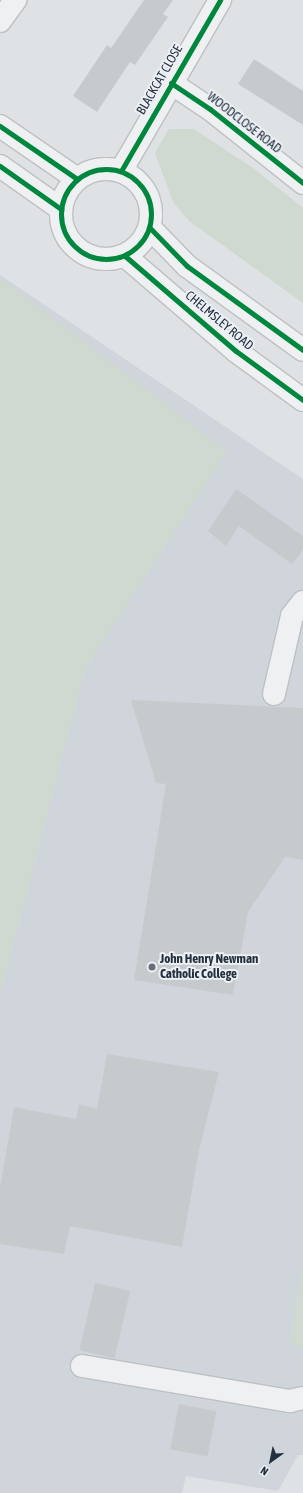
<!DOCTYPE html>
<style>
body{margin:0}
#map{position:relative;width:303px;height:1493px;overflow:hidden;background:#dfe2e5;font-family:"Asap Condensed",sans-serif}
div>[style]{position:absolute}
.built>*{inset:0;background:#d0d5dc}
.green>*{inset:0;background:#d0d9cf}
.building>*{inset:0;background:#c7cacd;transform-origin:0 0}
.roads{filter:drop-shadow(1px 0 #bdc0c3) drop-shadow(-1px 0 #bdc0c3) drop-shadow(0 1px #bdc0c3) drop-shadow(0 -1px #bdc0c3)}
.minor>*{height:22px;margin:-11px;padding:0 11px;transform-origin:11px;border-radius:11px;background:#eef0f2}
.minor>.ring{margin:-11px;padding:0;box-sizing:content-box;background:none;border:22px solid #eef0f2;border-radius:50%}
.cycleway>*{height:5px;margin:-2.5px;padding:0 2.5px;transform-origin:2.5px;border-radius:2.5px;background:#00873e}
.cycleway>.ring{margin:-2.5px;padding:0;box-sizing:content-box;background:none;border:5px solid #00873e;border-radius:50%}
.dots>*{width:11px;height:11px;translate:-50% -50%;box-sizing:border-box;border:2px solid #ecf0f5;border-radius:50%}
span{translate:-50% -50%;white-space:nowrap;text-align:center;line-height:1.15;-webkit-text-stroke:4px #ecf0f5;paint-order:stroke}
.street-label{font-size:13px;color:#25303f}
.poi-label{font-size:13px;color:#25303f;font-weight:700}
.left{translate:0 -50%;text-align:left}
.north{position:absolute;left:251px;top:1441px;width:40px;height:40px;-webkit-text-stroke:3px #ecf0f5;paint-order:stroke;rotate:213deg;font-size:11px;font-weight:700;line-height:16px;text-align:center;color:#25303f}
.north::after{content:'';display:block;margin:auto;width:14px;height:18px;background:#25303f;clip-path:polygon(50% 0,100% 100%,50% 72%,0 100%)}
</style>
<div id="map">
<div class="built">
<i style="clip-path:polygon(0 275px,303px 479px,303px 1455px,298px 1455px,278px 1491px,186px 1476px,182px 1493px,0 1493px)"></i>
</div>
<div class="green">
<i style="clip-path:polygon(169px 129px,194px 129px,256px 170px,303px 208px,303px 303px,189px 221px,173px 202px,155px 153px)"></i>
<i style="clip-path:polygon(0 278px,227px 451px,85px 669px,0 995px)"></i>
<i style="clip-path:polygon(303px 1265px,303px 1347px,289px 1344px)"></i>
</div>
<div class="building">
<i style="clip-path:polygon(144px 0,173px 0,163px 14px,168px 17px,135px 65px,130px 62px,97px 112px,73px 96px,107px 45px,111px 48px)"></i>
<i style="clip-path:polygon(254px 59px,303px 91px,303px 125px,238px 84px)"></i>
<i style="clip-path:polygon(236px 489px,303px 536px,303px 550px,292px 564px,239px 526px,226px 546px,208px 531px)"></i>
<i style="clip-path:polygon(131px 700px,303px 708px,303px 860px,285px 857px,248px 912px,233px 995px,134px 980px,166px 784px,156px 783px)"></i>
<i style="clip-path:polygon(107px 1054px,219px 1072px,199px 1150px,182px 1247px,70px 1226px,64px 1254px,0 1244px,0 1188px,14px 1107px,76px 1119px,79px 1104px,97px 1109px)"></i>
<i style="left:95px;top:1283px;width:36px;height:69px;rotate:13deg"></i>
<i style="left:179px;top:1404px;width:38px;height:46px;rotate:11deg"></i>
</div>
<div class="roads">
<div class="minor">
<i style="left:0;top:21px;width:26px;rotate:-54deg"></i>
<i style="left:171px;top:83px;width:47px;rotate:33.7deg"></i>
<i style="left:210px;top:109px;width:119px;rotate:38.5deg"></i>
<i style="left:0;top:126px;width:93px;rotate:34.5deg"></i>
<i style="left:0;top:166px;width:75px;rotate:35.2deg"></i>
<i class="ring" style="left:61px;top:169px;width:68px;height:68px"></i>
<i style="left:121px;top:171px;width:198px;rotate:-59.9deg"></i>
<i style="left:150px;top:228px;width:53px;rotate:45.8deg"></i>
<i style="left:187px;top:266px;width:143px;rotate:35.9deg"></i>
<i style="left:125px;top:256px;width:146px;rotate:40.6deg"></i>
<i style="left:236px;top:351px;width:83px;rotate:36.2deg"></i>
<i style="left:274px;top:694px;width:80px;rotate:-77deg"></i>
<i style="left:292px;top:616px;width:18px;rotate:-52deg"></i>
<i style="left:82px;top:1366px;width:211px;rotate:9.6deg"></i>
<i style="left:290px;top:1401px;width:13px;rotate:-13deg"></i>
</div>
</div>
<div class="cycleway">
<i style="left:171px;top:83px;width:47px;rotate:33.7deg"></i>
<i style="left:210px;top:109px;width:119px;rotate:38.5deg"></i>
<i style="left:0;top:126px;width:93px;rotate:34.5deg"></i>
<i style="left:0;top:166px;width:75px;rotate:35.2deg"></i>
<i class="ring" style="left:61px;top:169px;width:85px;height:85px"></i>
<i style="left:121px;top:171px;width:198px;rotate:-59.9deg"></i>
<i style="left:150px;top:228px;width:53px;rotate:45.8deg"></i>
<i style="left:187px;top:266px;width:143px;rotate:35.9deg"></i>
<i style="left:125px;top:256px;width:146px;rotate:40.6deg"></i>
<i style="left:236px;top:351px;width:83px;rotate:36.2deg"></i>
</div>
<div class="dots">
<i style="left:152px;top:967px;background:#666e79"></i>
</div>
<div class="street-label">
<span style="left:160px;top:80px;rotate:-60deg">BLACKCAT CLOSE</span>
<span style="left:244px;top:123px;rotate:38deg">WOODCLOSE ROAD</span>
<span style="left:219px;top:321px;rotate:40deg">CHELMSLEY ROAD</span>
</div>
<div class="poi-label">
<span class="left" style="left:160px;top:967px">John Henry Newman<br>Catholic College</span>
</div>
<div class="north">N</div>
</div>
